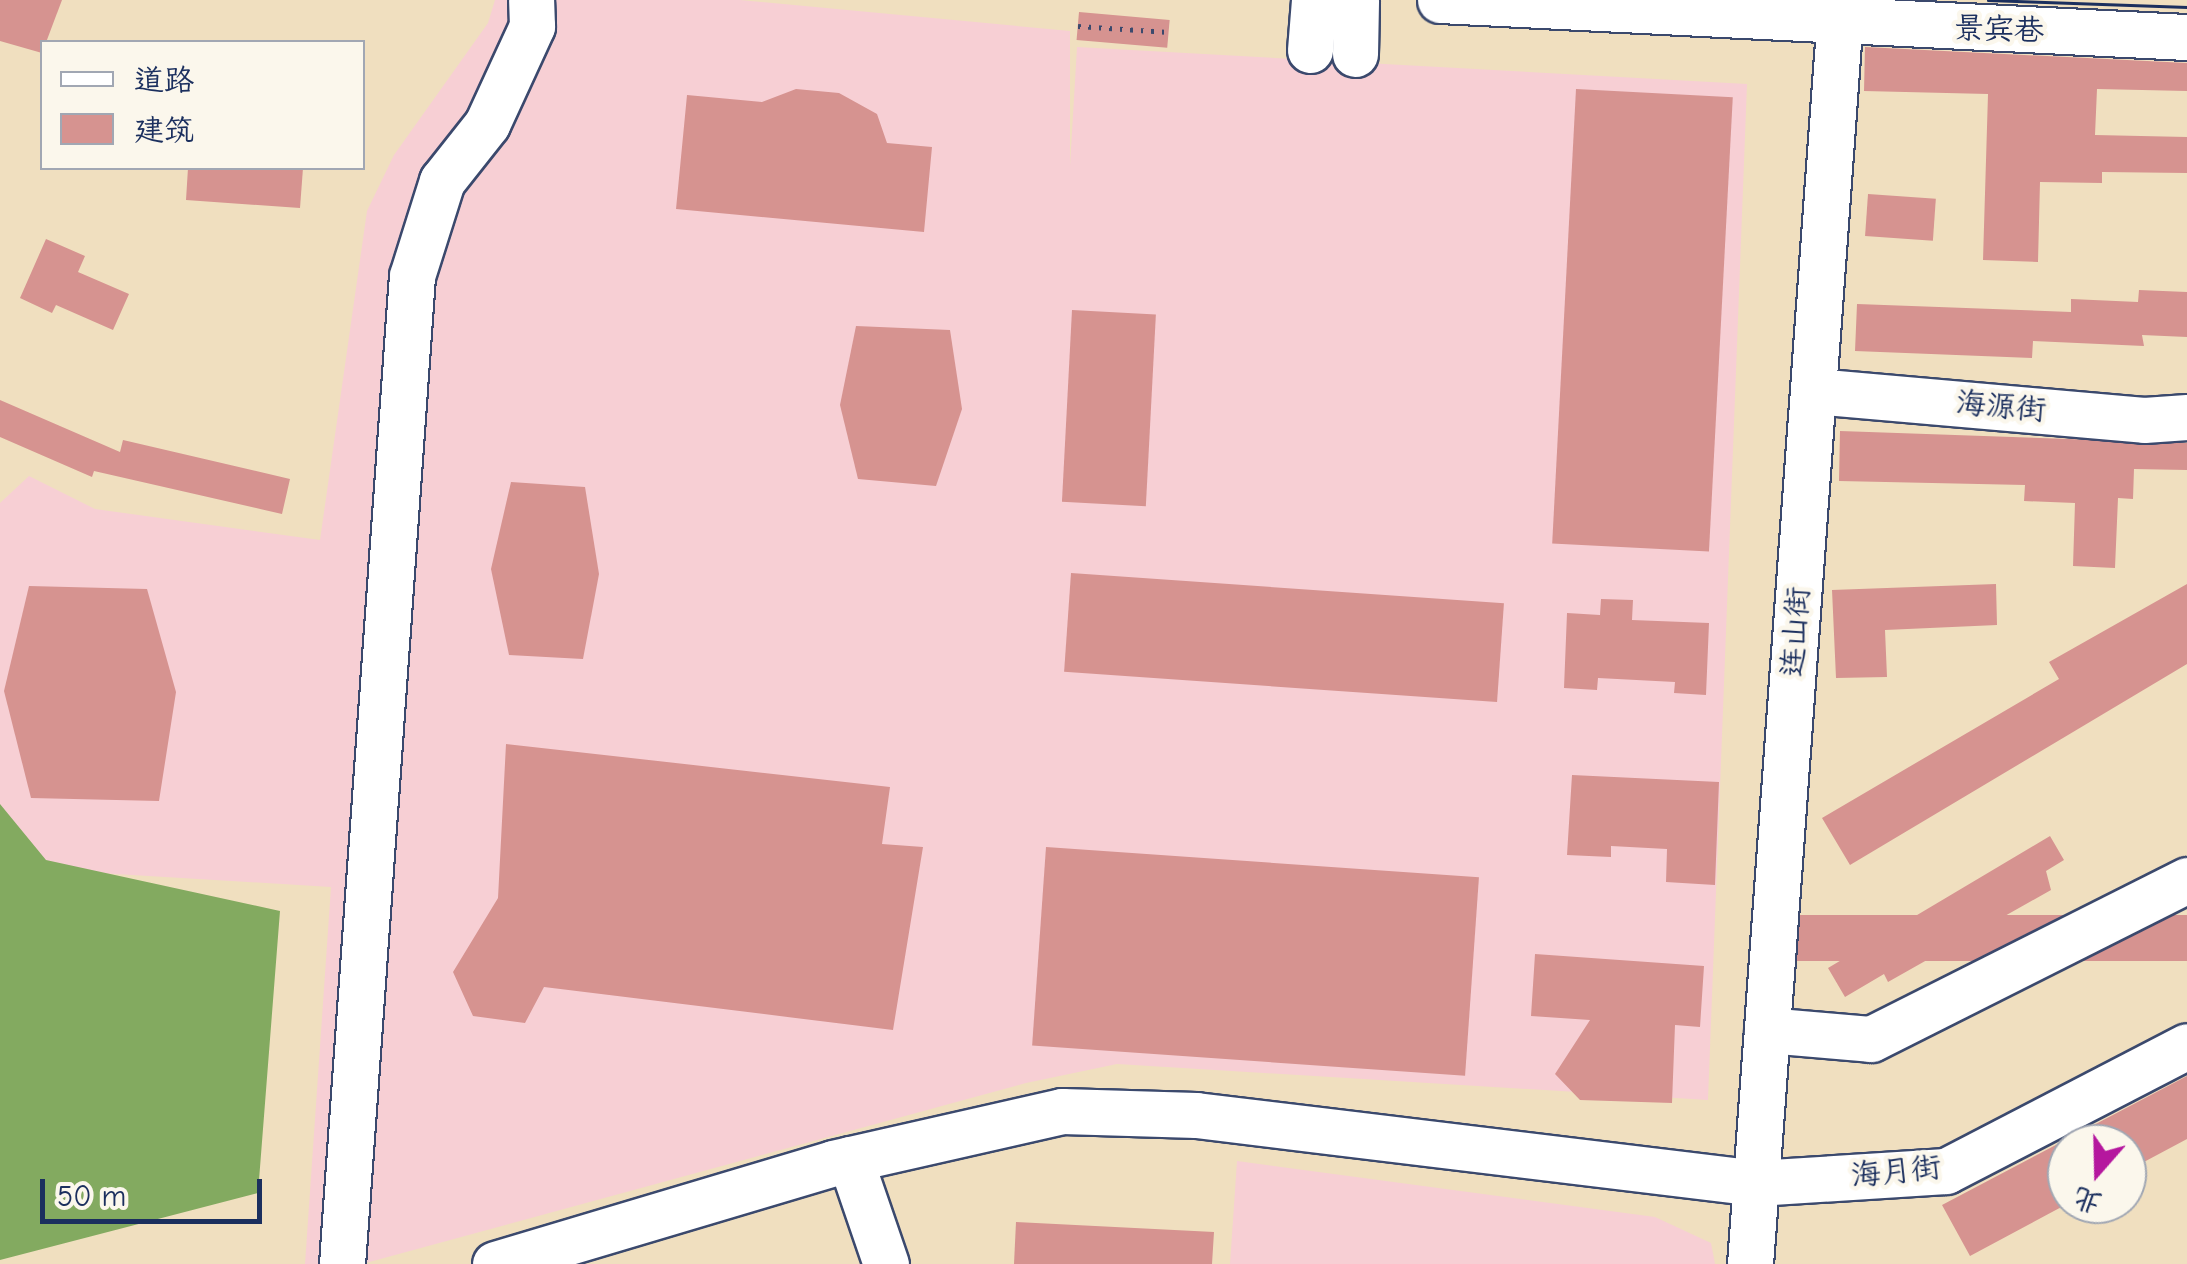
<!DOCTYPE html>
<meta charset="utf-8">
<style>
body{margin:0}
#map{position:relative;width:2187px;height:1264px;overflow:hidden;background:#f0dfbf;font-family:"Comic Neue","LXGW WenKai TC",sans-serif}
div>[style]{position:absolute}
.built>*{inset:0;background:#f7cfd4}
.forest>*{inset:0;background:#83aa60}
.building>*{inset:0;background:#d69390;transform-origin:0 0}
.path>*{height:5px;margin-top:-2.5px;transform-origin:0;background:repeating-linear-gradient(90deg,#3b496d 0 2.5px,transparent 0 10.5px)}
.roads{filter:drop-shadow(2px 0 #3b496d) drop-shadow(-2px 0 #3b496d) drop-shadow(0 2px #3b496d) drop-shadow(0 -2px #3b496d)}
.minor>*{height:45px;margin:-22.5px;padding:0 22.5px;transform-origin:22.5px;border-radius:22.5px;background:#fff}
.tram>*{height:2.5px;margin:-1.25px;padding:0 1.25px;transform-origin:1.25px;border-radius:1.25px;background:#1b2f5e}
span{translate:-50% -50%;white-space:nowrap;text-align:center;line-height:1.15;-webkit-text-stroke:9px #fbf7ec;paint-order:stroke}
.street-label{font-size:30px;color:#1b2f5e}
.legend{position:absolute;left:40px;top:40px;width:325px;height:130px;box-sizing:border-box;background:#fbf7ec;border:2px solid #a1a7b3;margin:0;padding:12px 18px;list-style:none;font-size:30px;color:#1b2f5e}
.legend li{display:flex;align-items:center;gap:20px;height:50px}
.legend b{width:50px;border:2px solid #a1a7b3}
.north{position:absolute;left:2047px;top:1124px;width:100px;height:100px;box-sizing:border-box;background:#fbf7ec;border:2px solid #a1a7b3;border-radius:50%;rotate:200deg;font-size:28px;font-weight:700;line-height:40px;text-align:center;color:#1b2f5e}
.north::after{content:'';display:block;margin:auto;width:35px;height:45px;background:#b5179e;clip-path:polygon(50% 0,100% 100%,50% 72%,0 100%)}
.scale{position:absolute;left:40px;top:1179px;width:222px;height:45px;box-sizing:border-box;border:5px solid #1b2f5e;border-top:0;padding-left:12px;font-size:30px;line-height:35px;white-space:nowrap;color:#1b2f5e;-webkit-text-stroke:8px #fbf7ec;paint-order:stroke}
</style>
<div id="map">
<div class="built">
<i style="clip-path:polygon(495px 0,740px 0,1070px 31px,1070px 166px,1077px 47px,1747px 84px,1708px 1100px,1117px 1064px,1026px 1083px,362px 1264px,305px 1264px,331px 887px,0 867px,0 503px,29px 476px,95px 509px,320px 540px,367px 211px,394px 155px,488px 23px)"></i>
<i style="clip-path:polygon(1237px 1161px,1655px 1217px,1711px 1243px,1715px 1264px,1230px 1264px)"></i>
</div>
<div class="forest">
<i style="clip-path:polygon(0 804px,46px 860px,280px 911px,258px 1193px,0 1260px)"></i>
</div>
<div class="building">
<i style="clip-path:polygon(0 0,62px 0,42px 53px,0 41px)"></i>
<i style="left:1079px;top:12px;width:91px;height:28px;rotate:5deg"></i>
<i style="clip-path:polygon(1865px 47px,2187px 63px,2187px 91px,2097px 89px,2095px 135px,2187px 137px,2187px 173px,2102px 172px,2102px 183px,2040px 182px,2038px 262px,1983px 260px,1988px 94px,1864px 91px)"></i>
<i style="clip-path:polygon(796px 89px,839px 93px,877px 114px,887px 143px,932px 147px,924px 232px,676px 209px,687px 95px,762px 102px)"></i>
<i style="left:1576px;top:89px;width:157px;height:455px;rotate:3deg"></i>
<i style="clip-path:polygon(188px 168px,303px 168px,300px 208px,186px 200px)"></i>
<i style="left:1868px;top:194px;width:68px;height:42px;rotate:4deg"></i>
<i style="clip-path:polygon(46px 239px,85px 256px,78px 272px,129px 294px,113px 330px,56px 305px,52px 313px,20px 298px)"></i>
<i style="clip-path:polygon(2139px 290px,2187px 292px,2187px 337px,2142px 335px,2144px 346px,2033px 341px,2032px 358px,1855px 351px,1857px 304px,2071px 312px,2071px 299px,2138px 302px)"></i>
<i style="left:1072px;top:310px;width:84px;height:192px;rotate:3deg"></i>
<i style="clip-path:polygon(856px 326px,950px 330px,962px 409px,936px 486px,858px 479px,840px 405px)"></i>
<i style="clip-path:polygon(0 400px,120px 452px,123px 440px,290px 479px,282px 514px,94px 471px,92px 477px,0 437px)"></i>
<i style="clip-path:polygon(1840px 431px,2187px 443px,2187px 470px,2134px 469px,2133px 499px,2118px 498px,2115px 568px,2073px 566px,2075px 503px,2024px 501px,2025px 485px,1839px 481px)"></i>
<i style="clip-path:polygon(511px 482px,585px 487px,599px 574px,583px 659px,509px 655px,491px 569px)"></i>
<i style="left:1071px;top:573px;width:434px;height:99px;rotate:4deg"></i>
<i style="clip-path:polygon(1996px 584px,1997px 625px,1885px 630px,1887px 677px,1836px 678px,1832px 590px)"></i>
<i style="clip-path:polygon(2187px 584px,2187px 664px,1850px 865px,1822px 818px,2059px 679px,2049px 662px)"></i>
<i style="clip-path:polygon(29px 586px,147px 589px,176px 692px,159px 801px,31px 798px,4px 691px)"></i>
<i style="clip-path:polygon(1601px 599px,1633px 600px,1632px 620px,1709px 623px,1706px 695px,1674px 693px,1675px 682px,1598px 678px,1597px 690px,1564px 688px,1567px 613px,1600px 615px)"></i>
<i style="clip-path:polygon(506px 744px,890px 787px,882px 844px,923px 847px,893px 1030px,544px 987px,525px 1023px,473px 1016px,453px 972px,498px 898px)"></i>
<i style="clip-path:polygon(1572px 775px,1719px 782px,1715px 885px,1666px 882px,1667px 849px,1611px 846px,1611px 857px,1567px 855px)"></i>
<i style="clip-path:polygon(2050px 836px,2064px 860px,2046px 871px,2051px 890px,1888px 982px,1884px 974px,1845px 997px,1828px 968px)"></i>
<i style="left:1046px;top:847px;width:434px;height:199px;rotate:4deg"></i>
<i style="left:2187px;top:915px;width:46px;height:403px;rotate:90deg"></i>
<i style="clip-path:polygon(1535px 954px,1704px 966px,1700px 1027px,1675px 1025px,1672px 1103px,1580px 1100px,1555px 1074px,1590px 1020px,1531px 1016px)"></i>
<i style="clip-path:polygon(2187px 1076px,2187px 1139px,2127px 1171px,2127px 1144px,2067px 1144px,2067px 1204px,1970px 1256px,1942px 1205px)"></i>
<i style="clip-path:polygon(1016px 1222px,1214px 1232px,1212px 1264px,1014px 1264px)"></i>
</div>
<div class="path">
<i style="left:1078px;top:26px;width:91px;rotate:3.8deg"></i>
</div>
<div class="roads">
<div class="minor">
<i style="left:1440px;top:0;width:748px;rotate:2.84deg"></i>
<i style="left:1310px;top:50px;width:50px;rotate:-85.4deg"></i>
<i style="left:1355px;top:54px;width:54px;rotate:-88.9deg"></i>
<i style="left:1814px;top:391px;width:331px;rotate:5deg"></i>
<i style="left:2144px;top:420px;width:43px;rotate:-4deg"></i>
<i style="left:1767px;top:1030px;width:104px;rotate:4.9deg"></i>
<i style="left:1871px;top:1039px;width:354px;rotate:-26.7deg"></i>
<i style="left:850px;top:1159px;width:111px;rotate:71.1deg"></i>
<i style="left:342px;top:1264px;width:990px;rotate:-85.95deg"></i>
<i style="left:412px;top:276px;width:100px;rotate:-72.5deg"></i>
<i style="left:442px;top:181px;width:73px;rotate:-51.7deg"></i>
<i style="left:487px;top:124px;width:108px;rotate:-65.3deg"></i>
<i style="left:532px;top:26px;width:26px;rotate:-92deg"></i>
<i style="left:495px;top:1264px;width:353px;rotate:-16.6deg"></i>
<i style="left:833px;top:1163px;width:235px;rotate:-12.8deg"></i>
<i style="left:1062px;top:1111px;width:134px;rotate:1.7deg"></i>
<i style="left:1196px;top:1115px;width:564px;rotate:6.92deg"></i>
<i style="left:1756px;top:1183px;width:190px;rotate:-3.6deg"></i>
<i style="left:1946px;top:1171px;width:271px;rotate:-27.4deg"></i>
<i style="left:1750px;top:1264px;width:1267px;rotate:-85.88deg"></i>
</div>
</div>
<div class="tram">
<i style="left:1988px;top:0;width:199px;rotate:2deg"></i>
</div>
<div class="street-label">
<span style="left:1999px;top:30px;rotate:2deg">景宾巷</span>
<span style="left:2001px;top:407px;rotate:5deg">海源街</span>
<span style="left:1796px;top:632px;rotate:-86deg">连山街</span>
<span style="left:1896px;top:1172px;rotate:-6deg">海月街</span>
</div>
<ul class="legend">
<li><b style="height:12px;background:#fff"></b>道路</li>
<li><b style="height:28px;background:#d69390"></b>建筑</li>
</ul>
<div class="north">北</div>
<div class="scale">50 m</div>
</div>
